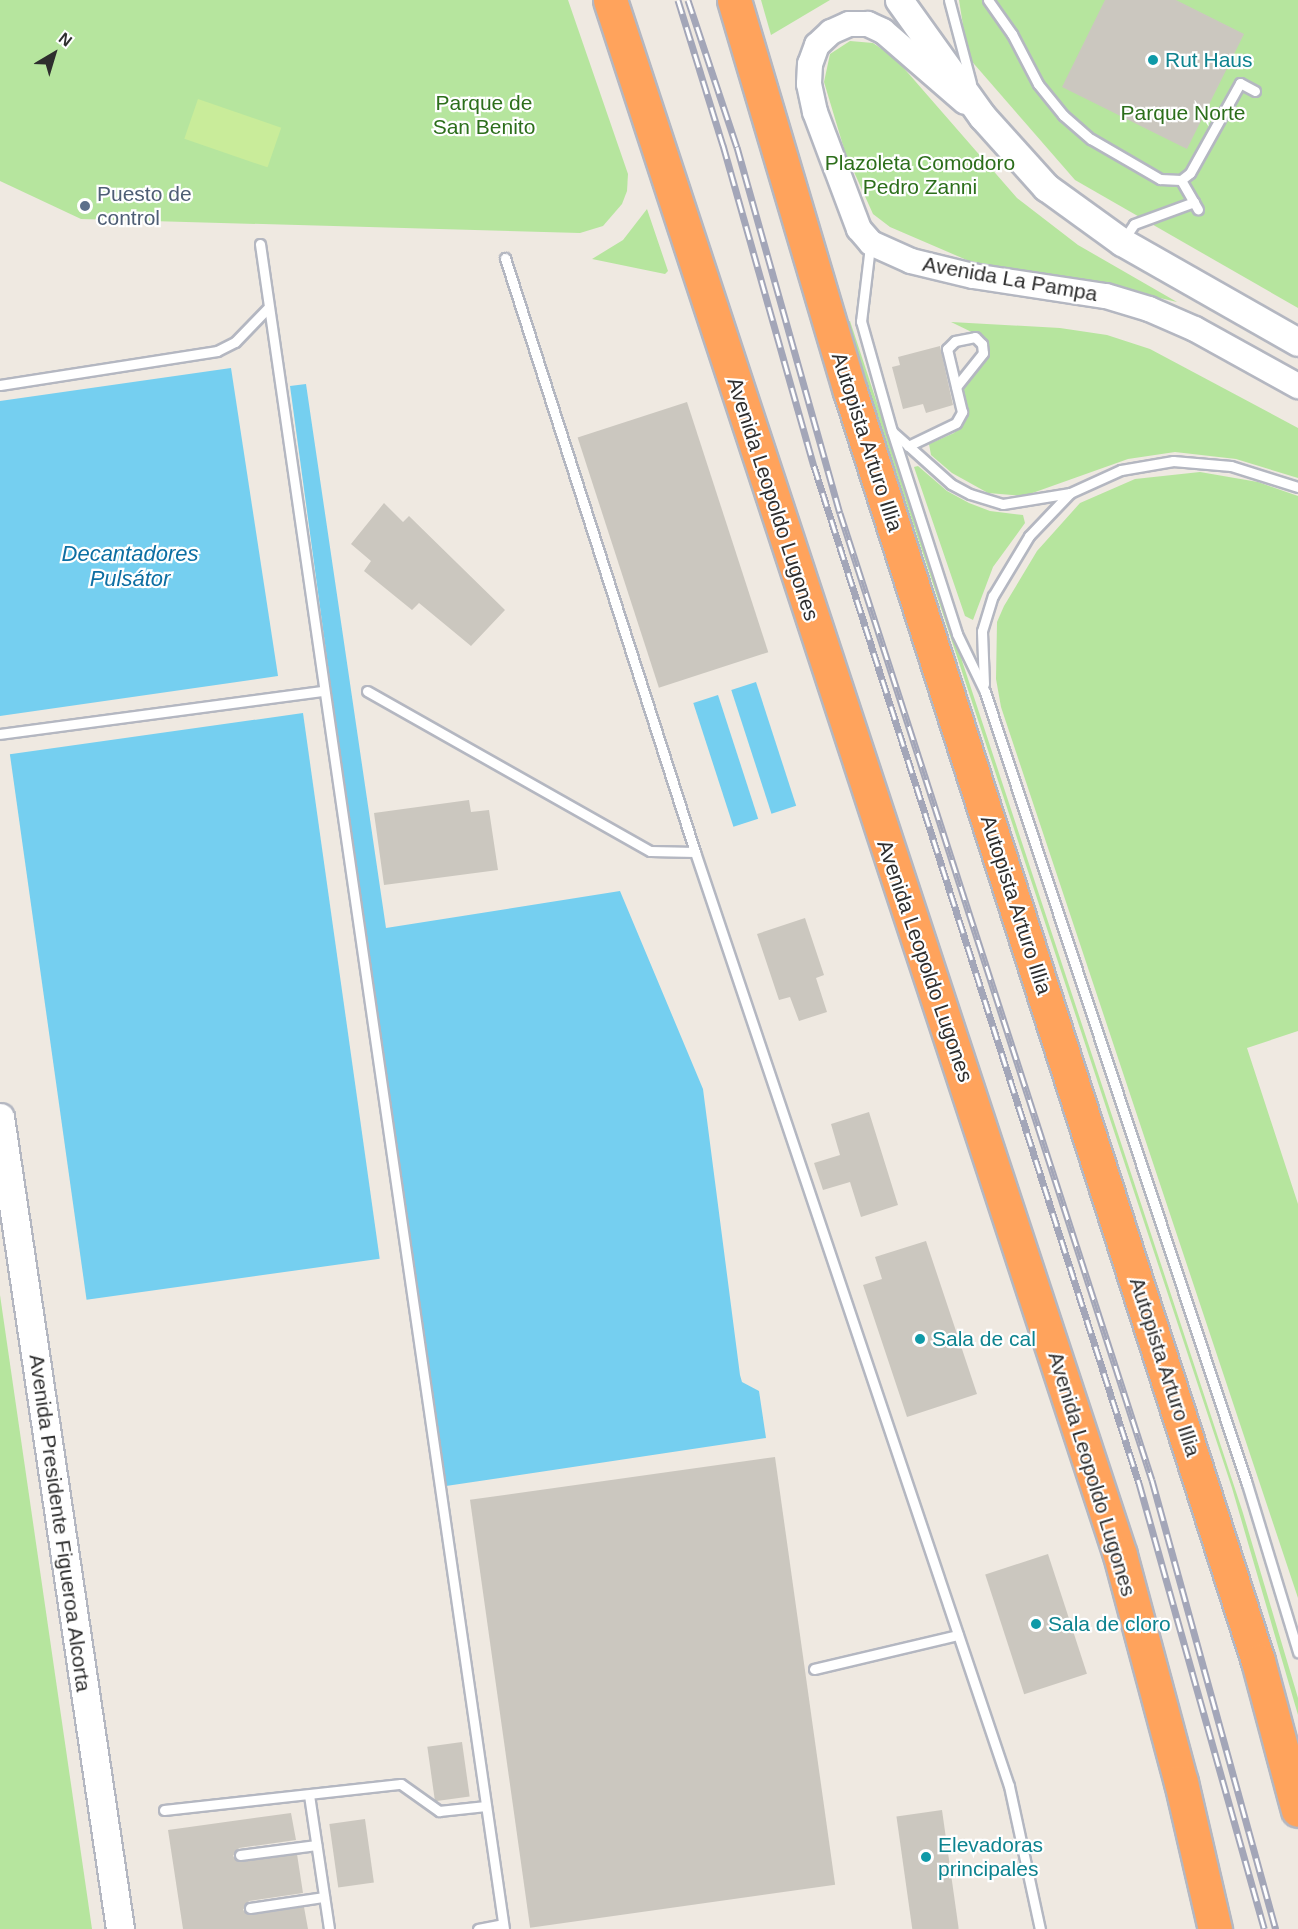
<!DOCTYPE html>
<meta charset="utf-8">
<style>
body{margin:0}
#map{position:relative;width:1298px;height:1929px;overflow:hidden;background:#efe9e1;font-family:Helvetica,sans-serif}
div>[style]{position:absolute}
.green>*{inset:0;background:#b6e59e}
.pitch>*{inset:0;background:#c9ec9a;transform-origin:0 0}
.water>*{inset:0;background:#75cff0;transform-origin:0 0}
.building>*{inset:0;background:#cbc7bf;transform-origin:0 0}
.roads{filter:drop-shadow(2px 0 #b4b7c1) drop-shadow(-2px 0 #b4b7c1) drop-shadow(0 2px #b4b7c1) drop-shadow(0 -2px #b4b7c1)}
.service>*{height:9px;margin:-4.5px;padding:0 4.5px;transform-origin:4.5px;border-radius:4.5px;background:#fff}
.tertiary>*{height:24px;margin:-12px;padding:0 12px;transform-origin:12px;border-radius:12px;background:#fff}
.secondary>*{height:27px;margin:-13.5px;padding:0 13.5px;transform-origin:13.5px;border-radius:13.5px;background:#fff}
.motorway>*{height:33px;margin:-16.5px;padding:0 16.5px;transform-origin:16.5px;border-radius:16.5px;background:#ffa35c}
.rail>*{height:7px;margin-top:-3.5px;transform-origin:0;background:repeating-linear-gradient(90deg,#fff 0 14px,#a3a6b8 0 28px);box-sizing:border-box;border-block:2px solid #a3a6b8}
.dots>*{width:16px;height:16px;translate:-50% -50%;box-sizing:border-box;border:3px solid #fff;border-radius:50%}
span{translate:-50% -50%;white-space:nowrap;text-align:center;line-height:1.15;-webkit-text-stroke:4.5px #fff;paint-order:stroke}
.culture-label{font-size:21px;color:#0d838f}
.left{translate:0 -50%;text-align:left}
.park-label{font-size:21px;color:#2c6e1b}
.service-label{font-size:21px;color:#4e5e75}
.street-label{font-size:21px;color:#2e2e2e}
.water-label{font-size:22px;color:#0d6fa3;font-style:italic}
.north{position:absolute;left:24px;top:24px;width:60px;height:60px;-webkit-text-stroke:4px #fff;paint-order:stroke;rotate:38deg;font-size:16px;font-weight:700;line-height:24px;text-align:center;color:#2e2e2e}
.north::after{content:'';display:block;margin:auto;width:21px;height:27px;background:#2e2e2e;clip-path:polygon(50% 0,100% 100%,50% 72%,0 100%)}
</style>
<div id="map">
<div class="green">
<i style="clip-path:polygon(0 0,568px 0,628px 174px,627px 191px,622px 204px,603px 226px,580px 233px,81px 219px,0 181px)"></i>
<i style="clip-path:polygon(761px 0,830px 0,771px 35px)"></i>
<i style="clip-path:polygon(959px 0,1298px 0,1298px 308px,1075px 180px,968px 57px)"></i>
<i style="clip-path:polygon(850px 41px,873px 43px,895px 58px,1017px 198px,1078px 245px,1177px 302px,1070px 277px,976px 264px,890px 227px,873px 214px,845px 152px,824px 82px,830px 54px)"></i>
<i style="clip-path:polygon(647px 209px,668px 271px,665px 274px,592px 259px,623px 240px)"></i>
<i style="clip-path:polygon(846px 321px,850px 321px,1243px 1513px,1298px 1698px,1298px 1715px,1232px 1488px)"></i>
<i style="clip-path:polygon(951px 322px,1060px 328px,1107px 335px,1150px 349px,1298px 428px,1298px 478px,1236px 459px,1175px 452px,1128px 459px,1024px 496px,988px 493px,952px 473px,931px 455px,929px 444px,954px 433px,967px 416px,963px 388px,988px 356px,986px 339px)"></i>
<i style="clip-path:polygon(918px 466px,947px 491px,969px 503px,990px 511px,1023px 515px,1025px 523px,993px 567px,973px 620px,965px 616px,914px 467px)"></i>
<i style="clip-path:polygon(1200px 472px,1258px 482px,1298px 496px,1298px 1031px,1247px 1048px,1298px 1204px,1298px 1598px,1001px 707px,996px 679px,997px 622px,1004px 606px,1037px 551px,1080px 503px,1135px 479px)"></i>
<i style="clip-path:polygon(0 1295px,92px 1929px,0 1929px)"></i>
</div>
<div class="pitch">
<i style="left:198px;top:99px;width:88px;height:42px;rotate:19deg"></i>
</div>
<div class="water">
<i style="clip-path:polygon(231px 368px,278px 676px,0 716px,0 401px)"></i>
<i style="clip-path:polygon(306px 384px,386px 928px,620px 891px,703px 1089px,740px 1375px,742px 1382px,759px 1391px,766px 1438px,446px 1486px,364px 931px,290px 386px)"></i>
<i style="left:756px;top:682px;width:130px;height:26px;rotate:72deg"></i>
<i style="left:718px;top:695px;width:130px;height:26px;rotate:72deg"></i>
<i style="left:303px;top:713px;width:551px;height:296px;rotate:82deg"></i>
</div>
<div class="building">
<i style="clip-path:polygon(1105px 0,1176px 0,1244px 34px,1187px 149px,1062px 87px)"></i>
<i style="clip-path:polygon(940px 346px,953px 405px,926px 413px,923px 404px,903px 409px,892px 367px,900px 365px,898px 357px)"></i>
<i style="left:687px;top:402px;width:263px;height:115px;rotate:72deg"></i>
<i style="clip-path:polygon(384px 503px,403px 522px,409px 516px,505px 610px,471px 646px,419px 603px,412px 610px,364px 571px,371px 561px,351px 544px)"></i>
<i style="clip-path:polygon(469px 800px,471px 812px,489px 810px,498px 870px,384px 885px,374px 813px)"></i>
<i style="clip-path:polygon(805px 918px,824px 975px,816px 978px,827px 1012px,799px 1021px,790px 997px,779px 1000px,757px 934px)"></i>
<i style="clip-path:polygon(869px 1112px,898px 1205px,861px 1217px,850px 1182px,823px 1190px,814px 1163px,840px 1155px,831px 1124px)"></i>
<i style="clip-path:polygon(926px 1241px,977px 1394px,907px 1417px,863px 1285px,882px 1279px,875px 1257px)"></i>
<i style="left:775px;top:1457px;width:432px;height:308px;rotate:82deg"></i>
<i style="left:1048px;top:1554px;width:126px;height:66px;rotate:72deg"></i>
<i style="left:462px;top:1742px;width:55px;height:35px;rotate:82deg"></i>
<i style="left:942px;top:1810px;width:120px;height:46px;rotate:82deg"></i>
<i style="clip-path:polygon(291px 1813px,296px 1840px,239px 1848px,233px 1856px,241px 1862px,297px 1854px,303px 1893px,249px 1901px,243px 1910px,251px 1915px,304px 1907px,308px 1929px,183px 1929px,168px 1830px)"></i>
<i style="left:365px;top:1819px;width:64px;height:36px;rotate:82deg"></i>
</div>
<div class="roads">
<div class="service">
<i style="left:949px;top:0;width:86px;rotate:75.2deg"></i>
<i style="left:988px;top:0;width:42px;rotate:54.8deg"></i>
<i style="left:1012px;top:34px;width:56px;rotate:62.5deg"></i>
<i style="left:1038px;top:84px;width:40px;rotate:51deg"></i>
<i style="left:1063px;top:115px;width:37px;rotate:41deg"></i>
<i style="left:1091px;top:139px;width:80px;rotate:30.1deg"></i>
<i style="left:1160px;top:179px;width:21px;rotate:3deg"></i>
<i style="left:1181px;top:180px;width:11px;rotate:-38deg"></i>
<i style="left:1190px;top:173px;width:103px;rotate:-60.9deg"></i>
<i style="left:1240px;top:83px;width:17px;rotate:28deg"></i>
<i style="left:1181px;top:180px;width:34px;rotate:60deg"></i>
<i style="left:1124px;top:239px;width:18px;rotate:-56deg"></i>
<i style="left:1134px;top:224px;width:64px;rotate:-20.1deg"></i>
<i style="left:260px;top:244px;width:1703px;rotate:81.76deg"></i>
<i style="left:870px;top:246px;width:76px;rotate:96.8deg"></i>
<i style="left:861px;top:321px;width:114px;rotate:74.3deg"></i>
<i style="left:892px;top:431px;width:213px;rotate:72.2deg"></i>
<i style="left:957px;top:634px;width:64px;rotate:64.2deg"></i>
<i style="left:985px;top:692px;width:834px;rotate:71.7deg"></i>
<i style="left:1247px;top:1484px;width:176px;rotate:73.1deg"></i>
<i style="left:505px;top:258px;width:624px;rotate:72.26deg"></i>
<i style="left:695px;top:852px;width:985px;rotate:71.42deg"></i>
<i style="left:1009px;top:1786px;width:146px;rotate:77.8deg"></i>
<i style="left:0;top:385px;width:220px;rotate:-8.9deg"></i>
<i style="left:217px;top:351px;width:20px;rotate:-27deg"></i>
<i style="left:235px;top:342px;width:46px;rotate:-45.9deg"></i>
<i style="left:894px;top:433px;width:76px;rotate:41.8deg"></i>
<i style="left:951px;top:484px;width:21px;rotate:28deg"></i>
<i style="left:970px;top:494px;width:34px;rotate:17deg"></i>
<i style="left:1003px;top:504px;width:68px;rotate:-9.3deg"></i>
<i style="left:1070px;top:493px;width:56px;rotate:-24.3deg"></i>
<i style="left:1121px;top:470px;width:53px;rotate:-9.8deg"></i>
<i style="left:1173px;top:461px;width:58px;rotate:4.9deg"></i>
<i style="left:1231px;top:466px;width:70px;rotate:17.4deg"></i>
<i style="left:908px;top:446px;width:53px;rotate:-25.6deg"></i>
<i style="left:956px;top:423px;width:13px;rotate:-61deg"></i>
<i style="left:962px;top:412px;width:65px;rotate:-103.4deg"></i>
<i style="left:947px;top:349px;width:11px;rotate:-45deg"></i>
<i style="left:955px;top:341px;width:20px;rotate:-11deg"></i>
<i style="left:975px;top:337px;width:10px;rotate:45deg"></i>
<i style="left:982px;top:344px;width:9px;rotate:84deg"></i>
<i style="left:983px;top:353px;width:43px;rotate:128.5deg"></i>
<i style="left:984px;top:684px;width:53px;rotate:-92.2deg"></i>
<i style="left:982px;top:631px;width:37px;rotate:-73deg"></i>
<i style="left:993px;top:596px;width:70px;rotate:-59deg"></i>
<i style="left:1029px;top:536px;width:59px;rotate:-46.4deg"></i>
<i style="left:367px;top:691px;width:325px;rotate:29.5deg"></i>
<i style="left:650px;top:851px;width:45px;rotate:1.3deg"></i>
<i style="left:0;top:734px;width:326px;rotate:-7.6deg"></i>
<i style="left:814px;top:1669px;width:148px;rotate:-13.3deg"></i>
<i style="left:309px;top:1795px;width:135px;rotate:81.5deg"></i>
<i style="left:164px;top:1810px;width:238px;rotate:-6.3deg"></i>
<i style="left:401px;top:1784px;width:47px;rotate:35.4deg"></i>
<i style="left:439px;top:1811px;width:47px;rotate:-6.1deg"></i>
<i style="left:240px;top:1855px;width:77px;rotate:-7.5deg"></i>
<i style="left:250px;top:1908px;width:75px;rotate:-8.5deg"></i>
<i style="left:478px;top:1929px;width:25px;rotate:-11deg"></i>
</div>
<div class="tertiary">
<i style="left:965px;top:102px;width:108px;rotate:-139.1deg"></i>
<i style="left:883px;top:31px;width:17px;rotate:-155deg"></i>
<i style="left:868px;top:24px;width:19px;rotate:180deg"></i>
<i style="left:849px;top:24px;width:20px;rotate:156deg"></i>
<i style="left:831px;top:32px;width:19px;rotate:137deg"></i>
<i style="left:817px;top:45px;width:20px;rotate:110deg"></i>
<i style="left:810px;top:64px;width:20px;rotate:93deg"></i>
<i style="left:809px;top:84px;width:29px;rotate:78deg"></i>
<i style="left:815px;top:112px;width:125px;rotate:69.4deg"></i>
<i style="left:859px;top:229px;width:18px;rotate:49deg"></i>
<i style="left:871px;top:243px;width:44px;rotate:24.2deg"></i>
<i style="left:911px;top:261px;width:64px;rotate:13.6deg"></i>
<i style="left:973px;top:276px;width:134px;rotate:8.6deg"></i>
<i style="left:1106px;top:296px;width:45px;rotate:16.8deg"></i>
<i style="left:1149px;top:309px;width:50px;rotate:23.5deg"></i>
<i style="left:1195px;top:329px;width:118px;rotate:29deg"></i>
</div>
<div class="secondary">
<i style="left:899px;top:0;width:143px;rotate:54.4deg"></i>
<i style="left:982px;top:116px;width:96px;rotate:48deg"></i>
<i style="left:1046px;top:187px;width:94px;rotate:35.9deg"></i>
<i style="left:1122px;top:242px;width:202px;rotate:29.6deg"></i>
<i style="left:0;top:1117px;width:821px;rotate:81.59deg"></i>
</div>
<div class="motorway">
<i style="left:610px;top:0;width:1636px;rotate:71.84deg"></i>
<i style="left:1120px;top:1555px;width:235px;rotate:75deg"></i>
<i style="left:1181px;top:1782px;width:151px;rotate:77deg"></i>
<i style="left:734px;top:0;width:408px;rotate:73.5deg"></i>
<i style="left:850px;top:391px;width:1334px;rotate:72.19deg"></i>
<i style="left:1258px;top:1661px;width:154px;rotate:75deg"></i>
</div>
</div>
<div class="rail">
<i style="left:678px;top:0;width:152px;rotate:72.8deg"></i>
<i style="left:723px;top:145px;width:334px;rotate:74.2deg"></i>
<i style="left:814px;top:466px;width:1068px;rotate:72.28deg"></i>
<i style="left:1139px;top:1483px;width:463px;rotate:74.3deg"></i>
<i style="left:688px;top:0;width:155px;rotate:71.6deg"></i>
<i style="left:737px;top:147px;width:380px;rotate:74.3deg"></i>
<i style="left:840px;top:513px;width:1016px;rotate:72.12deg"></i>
<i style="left:1152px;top:1480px;width:466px;rotate:74.6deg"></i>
</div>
<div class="dots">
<i style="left:1153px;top:60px;background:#0f9aa8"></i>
<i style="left:85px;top:206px;background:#5c6f8a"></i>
<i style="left:920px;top:1339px;background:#0f9aa8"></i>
<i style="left:1036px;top:1624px;background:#0f9aa8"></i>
<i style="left:926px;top:1857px;background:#0f9aa8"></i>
</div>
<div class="culture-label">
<span class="left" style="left:1165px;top:60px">Rut Haus</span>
<span class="left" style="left:932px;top:1339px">Sala de cal</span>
<span class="left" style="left:1048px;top:1624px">Sala de cloro</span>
<span class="left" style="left:938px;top:1857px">Elevadoras<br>principales</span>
</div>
<div class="park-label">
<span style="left:484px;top:115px">Parque de<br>San Benito</span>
<span style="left:1183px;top:113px">Parque Norte</span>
<span style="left:920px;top:175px">Plazoleta Comodoro<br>Pedro Zanni</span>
</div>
<div class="service-label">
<span class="left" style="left:97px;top:206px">Puesto de<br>control</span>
</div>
<div class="street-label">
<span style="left:1010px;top:279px;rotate:10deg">Avenida La Pampa</span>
<span style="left:867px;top:442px;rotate:72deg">Autopista Arturo Illia</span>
<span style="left:773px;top:499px;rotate:72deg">Avenida Leopoldo Lugones</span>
<span style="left:1016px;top:905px;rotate:72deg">Autopista Arturo Illia</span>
<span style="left:925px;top:961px;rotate:71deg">Avenida Leopoldo Lugones</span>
<span style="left:1165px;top:1367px;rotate:72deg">Autopista Arturo Illia</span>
<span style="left:1092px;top:1474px;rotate:73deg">Avenida Leopoldo Lugones</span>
<span style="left:60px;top:1523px;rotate:82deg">Avenida Presidente Figueroa Alcorta</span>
</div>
<div class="water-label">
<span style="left:130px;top:566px">Decantadores<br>Pulsátor</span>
</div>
<div class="north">N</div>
</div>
